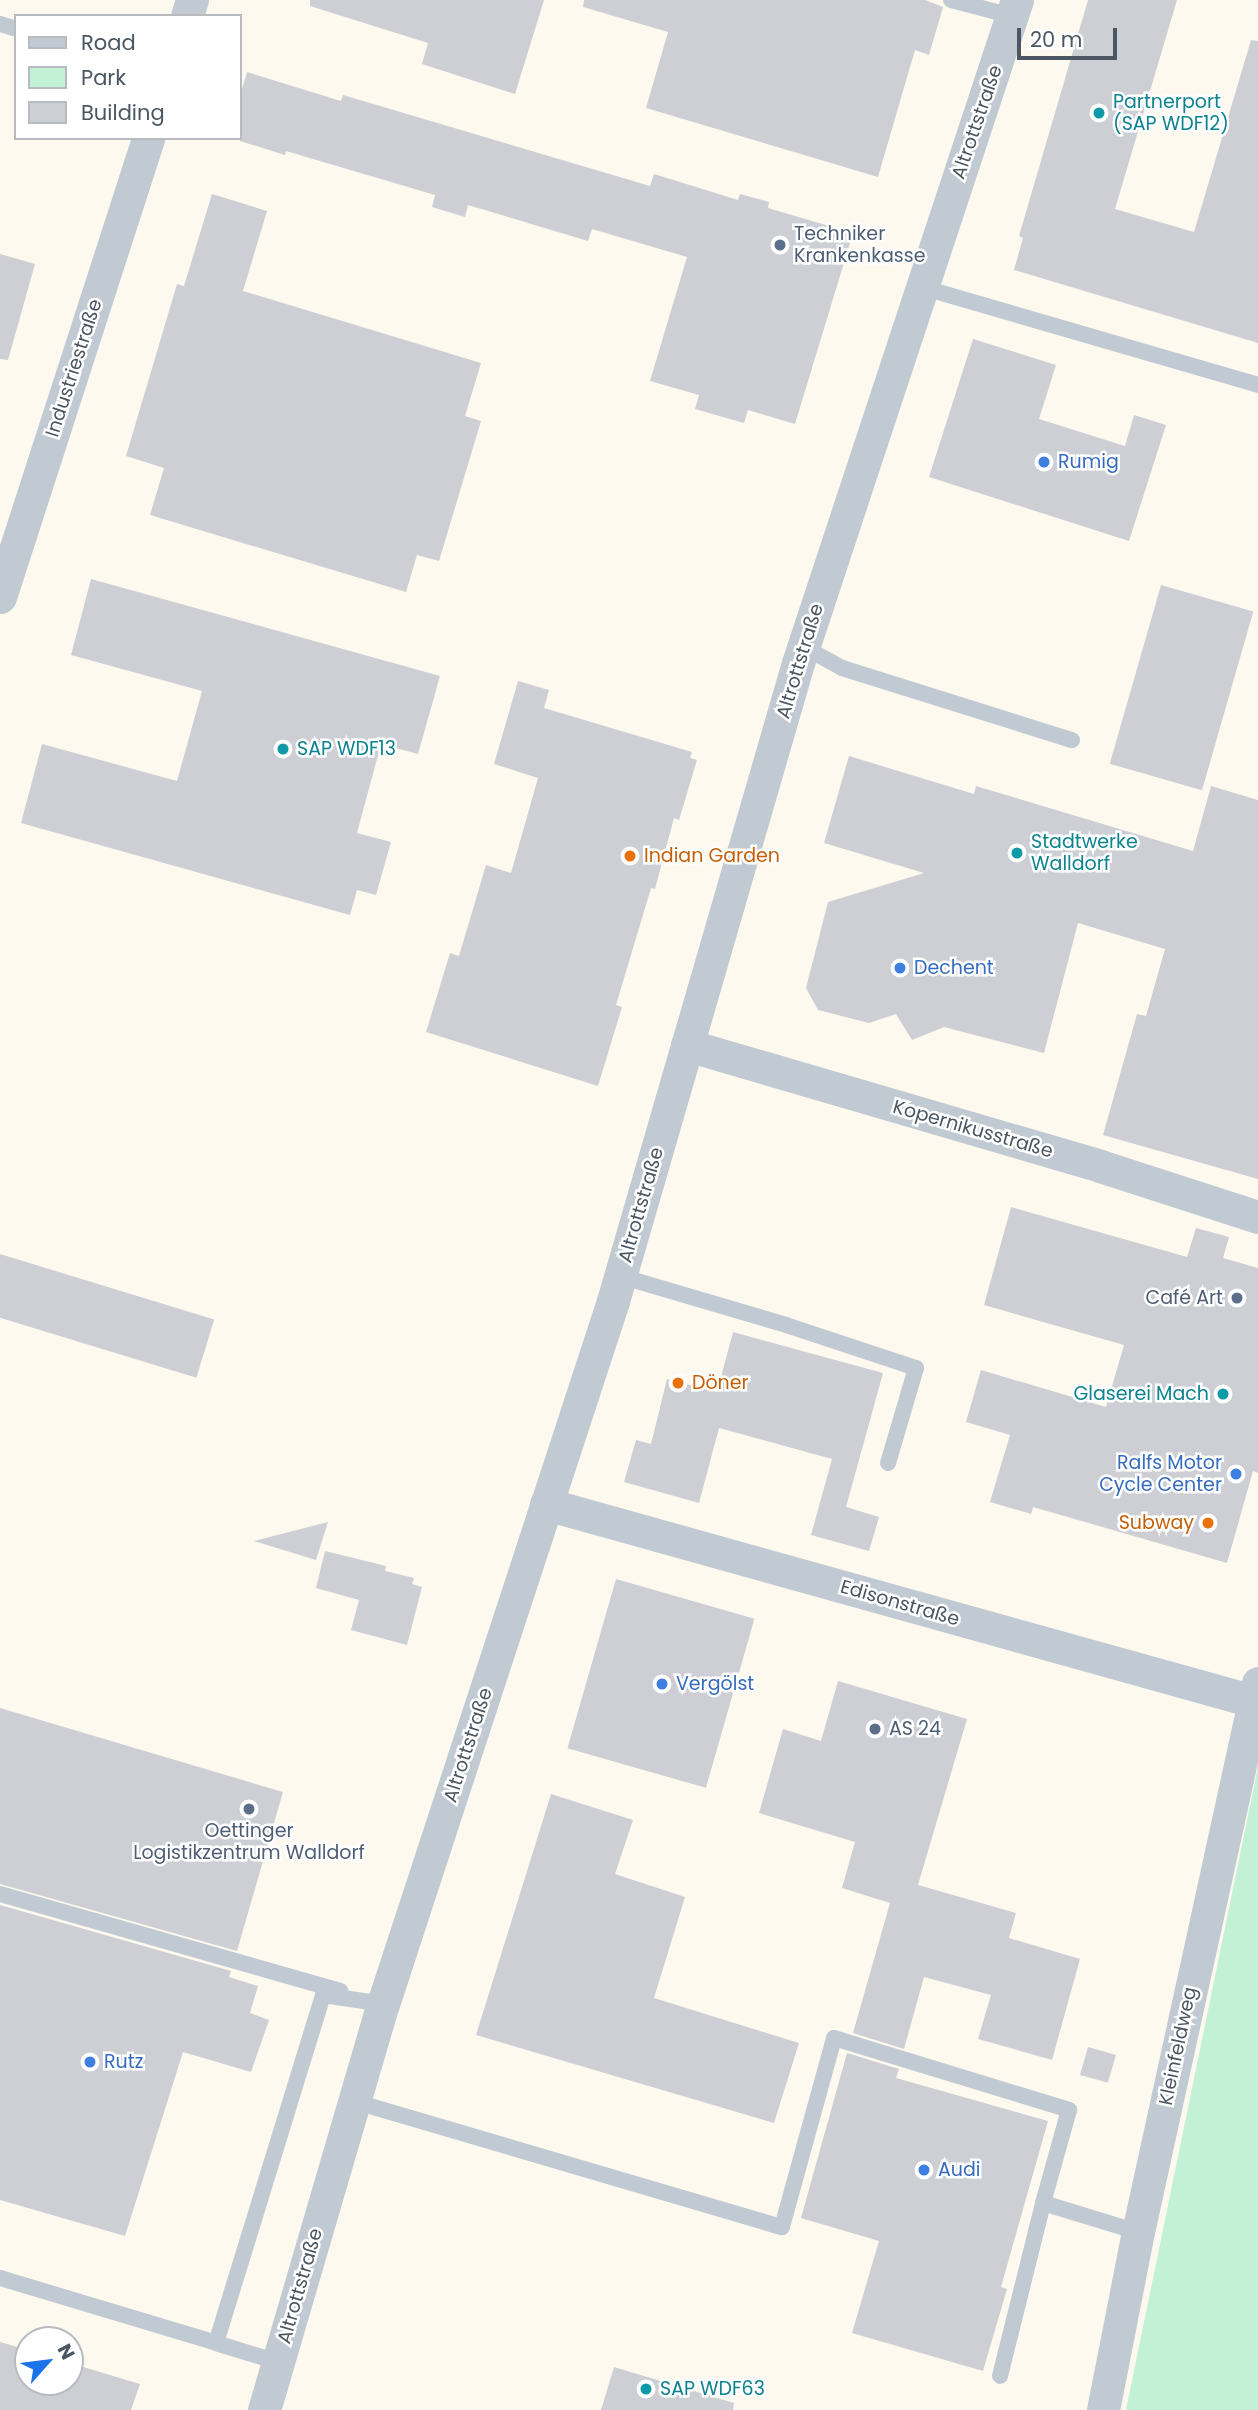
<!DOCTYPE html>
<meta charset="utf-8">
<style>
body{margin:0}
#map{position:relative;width:1258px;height:2410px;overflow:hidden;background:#f5f3f3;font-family:Poppins,sans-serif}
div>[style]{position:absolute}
.commercial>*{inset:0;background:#fdf9ef}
.green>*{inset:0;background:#c3f1d5}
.building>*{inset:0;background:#cdcfd5;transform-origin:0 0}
.lane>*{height:16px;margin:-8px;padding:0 8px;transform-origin:8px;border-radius:8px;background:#c1cad2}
.street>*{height:33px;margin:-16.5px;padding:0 16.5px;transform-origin:16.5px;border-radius:16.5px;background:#c1cad2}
.dots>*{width:19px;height:19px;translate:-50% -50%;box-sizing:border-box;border:4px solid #fff;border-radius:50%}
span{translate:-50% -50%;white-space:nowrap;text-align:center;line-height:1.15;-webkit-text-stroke:5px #fff;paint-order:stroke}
.culture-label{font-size:19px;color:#0d838f}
.left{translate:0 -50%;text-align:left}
.right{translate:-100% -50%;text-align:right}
.street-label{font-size:19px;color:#4a5661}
.service-label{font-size:19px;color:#4e5e75}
.shop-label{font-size:19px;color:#366cbe}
.food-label{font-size:19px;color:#c56008}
.legend{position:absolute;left:14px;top:14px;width:228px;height:126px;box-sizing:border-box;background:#fff;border:2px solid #b7bbc0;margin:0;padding:9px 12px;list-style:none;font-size:21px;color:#4a5661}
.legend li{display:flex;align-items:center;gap:14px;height:35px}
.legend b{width:35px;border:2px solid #b7bbc0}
.north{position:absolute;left:14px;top:2326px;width:70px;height:70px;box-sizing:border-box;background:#fff;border:2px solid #b7bbc0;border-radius:50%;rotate:62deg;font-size:19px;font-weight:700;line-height:28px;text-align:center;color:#4a5661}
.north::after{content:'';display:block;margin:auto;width:24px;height:32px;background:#1a73e8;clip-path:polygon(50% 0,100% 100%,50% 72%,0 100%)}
.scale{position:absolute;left:1017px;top:28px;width:100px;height:32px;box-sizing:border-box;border:4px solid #4a5661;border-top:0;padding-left:9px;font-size:21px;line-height:24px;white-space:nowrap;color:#4a5661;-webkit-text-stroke:5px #fff;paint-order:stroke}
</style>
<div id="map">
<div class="commercial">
<i style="clip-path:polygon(evenodd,0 0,1258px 0,1258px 1767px,1126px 2410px,0 2410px,0 0,16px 16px,240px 16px,240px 138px,16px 138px,16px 16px,0 0,28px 2340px,70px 2340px,70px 2382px,28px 2382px,28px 2340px)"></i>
</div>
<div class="green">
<i style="clip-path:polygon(1258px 1767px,1258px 2410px,1126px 2410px)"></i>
</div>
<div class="building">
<i style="clip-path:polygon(310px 0,544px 0,515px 94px,422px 64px,428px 43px,310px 6px)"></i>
<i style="clip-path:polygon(584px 0,925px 0,943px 7px,929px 55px,915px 50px,878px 177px,646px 108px,668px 32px,583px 7px)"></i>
<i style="clip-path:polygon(1088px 0,1177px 0,1115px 209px,1194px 232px,1251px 40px,1258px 41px,1258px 343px,1014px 270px,1023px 238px,1019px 236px)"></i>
<i style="clip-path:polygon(247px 72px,341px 101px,343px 95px,650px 186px,654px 174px,738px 200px,740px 194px,769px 202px,768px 208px,853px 233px,795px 424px,748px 410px,744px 423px,695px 409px,699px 395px,650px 381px,687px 257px,592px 229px,588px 241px,468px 205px,465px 217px,432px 207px,435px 195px,286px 151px,285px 155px,240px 141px,240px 96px)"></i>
<i style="clip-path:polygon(212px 194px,267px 211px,243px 291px,481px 363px,465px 416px,481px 421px,439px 561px,417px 555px,406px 592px,150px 515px,164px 468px,126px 456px,177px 284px,184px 286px)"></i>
<i style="clip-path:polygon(0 254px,35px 264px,8px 360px,0 359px)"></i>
<i style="clip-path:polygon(973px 339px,1056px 365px,1039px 419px,1125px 446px,1134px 415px,1166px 425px,1129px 541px,929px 477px)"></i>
<i style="clip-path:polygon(91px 579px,440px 676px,418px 754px,381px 744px,357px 833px,391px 842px,376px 895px,357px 890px,350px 915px,21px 823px,42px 744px,177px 781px,202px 691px,71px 655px)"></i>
<i style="left:1161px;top:585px;width:96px;height:186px;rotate:16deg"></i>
<i style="clip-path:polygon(518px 681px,549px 690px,544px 708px,692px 752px,690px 758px,697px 760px,679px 820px,674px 818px,655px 889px,651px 888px,616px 1005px,622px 1007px,598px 1086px,426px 1032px,450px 953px,459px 956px,486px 865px,511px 873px,538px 778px,494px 764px)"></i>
<i style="clip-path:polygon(849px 756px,974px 794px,976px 786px,1193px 851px,1211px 786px,1258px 800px,1258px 1179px,1103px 1135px,1137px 1014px,1146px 1016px,1165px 949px,1078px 923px,1044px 1053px,944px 1027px,912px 1040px,896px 1014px,869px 1023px,818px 1010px,806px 988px,828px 902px,924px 873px,824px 843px)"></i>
<i style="clip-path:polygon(1011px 1207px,1187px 1257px,1196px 1228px,1229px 1237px,1223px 1258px,1258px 1268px,1258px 1473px,1253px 1471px,1227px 1563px,1033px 1507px,1031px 1514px,990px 1502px,1010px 1435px,966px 1422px,981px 1370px,1106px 1407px,1124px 1345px,984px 1305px)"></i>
<i style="left:0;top:1254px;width:224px;height:61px;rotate:17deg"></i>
<i style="clip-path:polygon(733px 1332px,883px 1373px,846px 1507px,879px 1517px,869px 1551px,811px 1535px,832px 1459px,719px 1428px,699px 1503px,624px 1482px,636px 1440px,651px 1444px,667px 1379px,717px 1392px)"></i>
<i style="clip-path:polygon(328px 1522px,316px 1560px,254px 1541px)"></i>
<i style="clip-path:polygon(325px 1551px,386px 1566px,385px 1571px,414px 1578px,412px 1584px,422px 1587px,407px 1645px,351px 1630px,359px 1600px,316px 1588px)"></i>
<i style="left:616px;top:1579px;width:144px;height:176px;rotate:16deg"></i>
<i style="clip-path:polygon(838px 1681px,967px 1719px,918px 1885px,1016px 1913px,1009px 1938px,1080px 1959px,1052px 2060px,978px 2039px,991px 1995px,924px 1977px,904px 2049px,853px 2033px,890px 1903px,842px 1888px,855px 1842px,759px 1813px,783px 1729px,821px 1741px)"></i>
<i style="clip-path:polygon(0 1708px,283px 1792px,237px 1951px,0 1884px)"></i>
<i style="clip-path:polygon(551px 1794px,633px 1820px,615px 1874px,685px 1897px,654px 1998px,799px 2043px,774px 2123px,476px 2035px)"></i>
<i style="clip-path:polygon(0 1905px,231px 1971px,229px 1977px,258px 1986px,250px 2013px,269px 2020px,251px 2072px,183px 2052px,125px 2236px,0 2200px)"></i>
<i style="left:1088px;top:2047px;width:29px;height:29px;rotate:16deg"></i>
<i style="clip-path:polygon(847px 2053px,899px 2069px,896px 2078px,1048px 2121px,1001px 2287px,1007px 2289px,983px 2371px,852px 2333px,879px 2241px,801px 2218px)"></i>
<i style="clip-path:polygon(0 2342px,28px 2350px,28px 2382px,70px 2382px,70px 2363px,140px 2384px,131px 2410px,0 2410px)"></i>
<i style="clip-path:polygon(614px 2367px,734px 2403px,733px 2410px,601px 2410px)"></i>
</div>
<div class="lane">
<i style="left:951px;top:0;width:63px;rotate:14.7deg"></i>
<i style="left:0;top:24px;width:17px;rotate:17deg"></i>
<i style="left:921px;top:287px;width:351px;rotate:16.2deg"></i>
<i style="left:804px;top:647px;width:43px;rotate:28.9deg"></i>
<i style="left:842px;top:668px;width:241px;rotate:17.4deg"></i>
<i style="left:620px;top:1276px;width:173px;rotate:16.4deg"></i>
<i style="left:786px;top:1325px;width:137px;rotate:18.3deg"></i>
<i style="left:916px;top:1368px;width:99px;rotate:106.4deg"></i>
<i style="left:0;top:1894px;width:354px;rotate:15.9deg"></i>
<i style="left:353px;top:2101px;width:447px;rotate:16.4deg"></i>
<i style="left:782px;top:2227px;width:196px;rotate:-74.6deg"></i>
<i style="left:834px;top:2038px;width:246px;rotate:17deg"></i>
<i style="left:1069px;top:2110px;width:97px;rotate:105.6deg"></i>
<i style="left:1043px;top:2203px;width:99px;rotate:17deg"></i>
<i style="left:0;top:2278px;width:226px;rotate:16.7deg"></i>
<i style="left:278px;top:2362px;width:65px;rotate:-163deg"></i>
<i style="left:216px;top:2343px;width:364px;rotate:-72.9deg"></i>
<i style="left:323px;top:1995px;width:61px;rotate:8.5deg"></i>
<i style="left:1000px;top:2376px;width:178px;rotate:-76deg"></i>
</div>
<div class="street">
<i style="left:187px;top:16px;width:17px;rotate:-73deg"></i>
<i style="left:0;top:597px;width:482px;rotate:-72.1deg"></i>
<i style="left:687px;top:1045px;width:430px;rotate:16.3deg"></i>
<i style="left:1100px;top:1166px;width:166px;rotate:17.9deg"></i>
<i style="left:546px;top:1504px;width:734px;rotate:15.57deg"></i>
<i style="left:264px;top:2410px;width:423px;rotate:-73.7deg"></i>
<i style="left:383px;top:2004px;width:740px;rotate:-71.88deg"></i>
<i style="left:613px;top:1301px;width:664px;rotate:-73.83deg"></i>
<i style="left:798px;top:663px;width:698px;rotate:-71.72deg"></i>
<i style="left:1103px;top:2410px;width:181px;rotate:-78.9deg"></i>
<i style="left:1138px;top:2232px;width:562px;rotate:-77.67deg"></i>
</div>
<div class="dots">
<i style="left:1099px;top:113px;background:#0f9aa8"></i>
<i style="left:780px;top:245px;background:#5c6f8a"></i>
<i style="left:1044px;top:462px;background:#3f7fe0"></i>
<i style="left:283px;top:749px;background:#0f9aa8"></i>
<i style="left:1017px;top:853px;background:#0f9aa8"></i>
<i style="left:630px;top:856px;background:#e8710a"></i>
<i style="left:900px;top:968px;background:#3f7fe0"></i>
<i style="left:1237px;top:1298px;background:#5c6f8a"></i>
<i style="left:678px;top:1383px;background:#e8710a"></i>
<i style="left:1223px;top:1394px;background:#0f9aa8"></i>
<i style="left:1236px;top:1474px;background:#3f7fe0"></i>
<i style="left:1208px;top:1523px;background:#e8710a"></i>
<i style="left:662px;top:1684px;background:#3f7fe0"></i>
<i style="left:875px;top:1729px;background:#5c6f8a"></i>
<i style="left:249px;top:1809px;background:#5c6f8a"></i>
<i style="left:90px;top:2062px;background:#3f7fe0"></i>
<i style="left:924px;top:2170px;background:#3f7fe0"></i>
<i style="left:646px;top:2389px;background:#0f9aa8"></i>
</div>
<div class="culture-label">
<span class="left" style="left:1113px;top:113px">Partnerport<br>(SAP WDF12)</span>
<span class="left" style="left:297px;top:749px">SAP WDF13</span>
<span class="left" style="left:1031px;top:853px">Stadtwerke<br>Walldorf</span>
<span class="right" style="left:1209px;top:1394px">Glaserei Mach</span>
<span class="left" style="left:660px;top:2389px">SAP WDF63</span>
</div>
<div class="street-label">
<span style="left:977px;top:122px;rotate:-71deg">Altrottstraße</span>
<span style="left:74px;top:368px;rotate:-72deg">Industriestraße</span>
<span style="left:800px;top:661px;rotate:-73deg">Altrottstraße</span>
<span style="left:973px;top:1129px;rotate:16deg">Kopernikusstraße</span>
<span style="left:641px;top:1205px;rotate:-74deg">Altrottstraße</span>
<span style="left:900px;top:1603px;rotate:16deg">Edisonstraße</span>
<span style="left:468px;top:1745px;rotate:-72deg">Altrottstraße</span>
<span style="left:1178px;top:2046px;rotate:-78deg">Kleinfeldweg</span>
<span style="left:300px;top:2286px;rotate:-74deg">Altrottstraße</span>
</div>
<div class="service-label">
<span class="left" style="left:794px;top:245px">Techniker<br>Krankenkasse</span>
<span class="right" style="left:1223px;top:1298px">Café Art</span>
<span class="left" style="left:889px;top:1729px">AS 24</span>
<span style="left:249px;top:1842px">Oettinger<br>Logistikzentrum Walldorf</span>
</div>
<div class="shop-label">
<span class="left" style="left:1058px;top:462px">Rumig</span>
<span class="left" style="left:914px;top:968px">Dechent</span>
<span class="right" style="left:1222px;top:1474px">Ralfs Motor<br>Cycle Center</span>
<span class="left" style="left:676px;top:1684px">Vergölst</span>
<span class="left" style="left:104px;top:2062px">Rutz</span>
<span class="left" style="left:938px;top:2170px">Audi</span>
</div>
<div class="food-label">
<span class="left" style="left:644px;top:856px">Indian Garden</span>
<span class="left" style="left:692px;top:1383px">Döner</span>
<span class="right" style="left:1194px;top:1523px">Subway</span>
</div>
<ul class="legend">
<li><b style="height:9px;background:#c1cad2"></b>Road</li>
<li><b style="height:19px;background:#c3f1d5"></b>Park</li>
<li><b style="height:19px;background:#cdcfd5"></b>Building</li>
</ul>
<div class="north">N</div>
<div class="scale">20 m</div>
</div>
